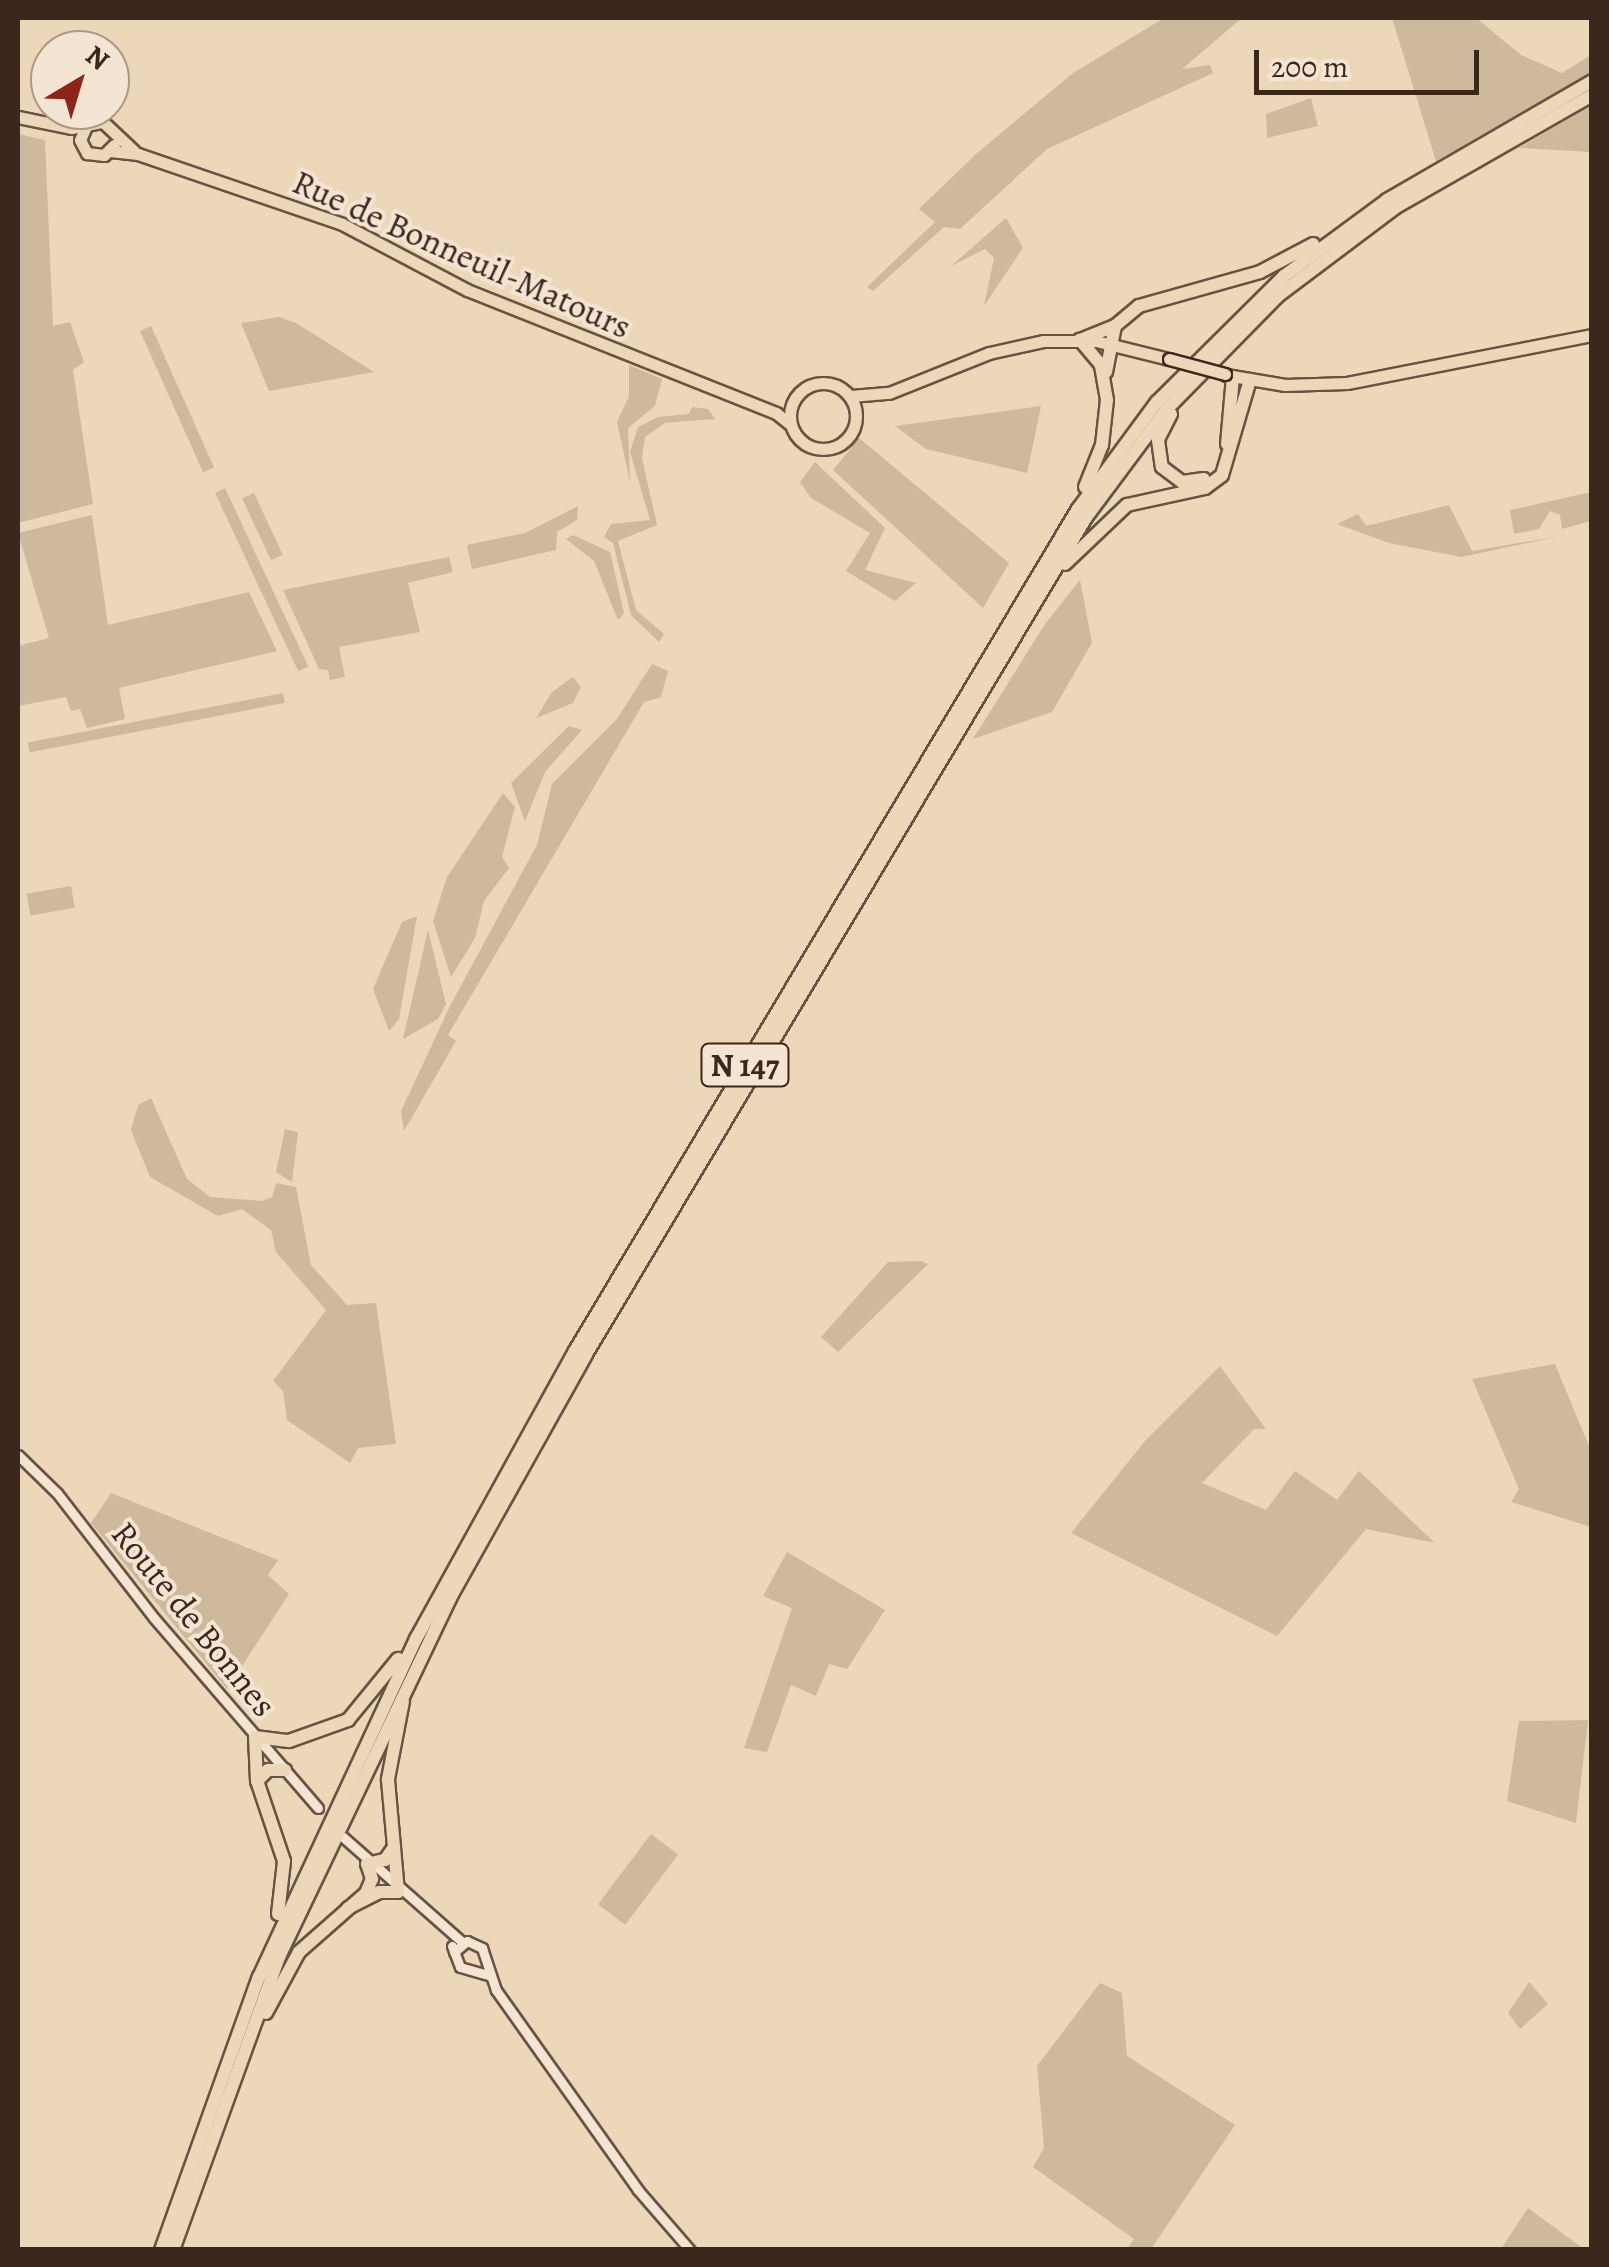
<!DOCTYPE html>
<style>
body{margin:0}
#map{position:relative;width:1609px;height:2267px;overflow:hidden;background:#ecd7b8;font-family:Alegreya,serif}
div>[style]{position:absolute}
.green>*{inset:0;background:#ceb99d;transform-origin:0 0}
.roads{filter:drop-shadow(2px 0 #685343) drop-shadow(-2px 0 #685343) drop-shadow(0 2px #685343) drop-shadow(0 -2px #685343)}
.minor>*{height:9px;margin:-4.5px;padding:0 4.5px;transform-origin:4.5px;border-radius:4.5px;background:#f3e5d1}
.major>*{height:11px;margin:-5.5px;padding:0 5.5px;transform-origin:5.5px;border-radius:5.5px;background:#ecd7b8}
.major>.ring{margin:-5.5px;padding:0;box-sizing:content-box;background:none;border:11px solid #ecd7b8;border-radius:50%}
.highway>*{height:12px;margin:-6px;padding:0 6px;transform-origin:6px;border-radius:6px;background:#ecd7b8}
.bridges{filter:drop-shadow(2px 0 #3c271c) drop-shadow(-2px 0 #3c271c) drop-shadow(0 2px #3c271c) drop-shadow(0 -2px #3c271c)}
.major-bridge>*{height:11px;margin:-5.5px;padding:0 5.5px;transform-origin:5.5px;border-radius:5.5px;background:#ecd7b8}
span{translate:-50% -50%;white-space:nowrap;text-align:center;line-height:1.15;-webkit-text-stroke:8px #f3e5d1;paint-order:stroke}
.shield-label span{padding:2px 8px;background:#f3e5d1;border:2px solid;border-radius:8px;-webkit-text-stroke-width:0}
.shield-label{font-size:32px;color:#3c271c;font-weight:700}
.street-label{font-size:35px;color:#3c271c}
.frame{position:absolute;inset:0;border:20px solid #3c271c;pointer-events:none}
.north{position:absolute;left:30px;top:30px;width:100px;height:100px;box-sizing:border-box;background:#f3e5d1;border:2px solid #aa9989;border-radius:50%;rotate:38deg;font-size:28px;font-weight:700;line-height:40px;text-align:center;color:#3c271c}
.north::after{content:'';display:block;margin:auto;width:35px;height:45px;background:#8f2418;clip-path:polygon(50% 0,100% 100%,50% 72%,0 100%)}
.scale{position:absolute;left:1254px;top:50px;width:225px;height:45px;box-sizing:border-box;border:5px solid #3c271c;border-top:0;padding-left:12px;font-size:30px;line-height:35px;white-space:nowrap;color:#3c271c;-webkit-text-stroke:8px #f3e5d1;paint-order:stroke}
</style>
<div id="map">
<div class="green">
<i style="clip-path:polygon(1164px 18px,1242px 18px,1182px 69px,1210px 65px,1213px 73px,1047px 149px,960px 229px,944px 227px,873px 291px,867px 287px,935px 222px,919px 209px,976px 154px,1073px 73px)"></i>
<i style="clip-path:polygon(1392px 18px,1476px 18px,1521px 55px,1562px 73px,1591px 55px,1591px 72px,1436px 161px)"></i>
<i style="clip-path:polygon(1311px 98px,1318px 126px,1267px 138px,1266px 114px)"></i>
<i style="clip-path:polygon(1591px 106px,1591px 152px,1519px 148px)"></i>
<i style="clip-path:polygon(18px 134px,45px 140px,53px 326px,70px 322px,84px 362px,73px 370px,93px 504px,18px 523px)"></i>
<i style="clip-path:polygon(1006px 218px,1023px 248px,984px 306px,994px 258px,985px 249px,951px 266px)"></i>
<i style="clip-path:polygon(279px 317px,296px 323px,374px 372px,269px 391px,241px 323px)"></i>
<i style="left:151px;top:326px;width:155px;height:12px;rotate:66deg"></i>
<i style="clip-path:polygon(629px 365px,662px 379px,655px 406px,628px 428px,630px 482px,617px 422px,629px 396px)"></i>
<i style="clip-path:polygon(1041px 406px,1027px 473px,926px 449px,895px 426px)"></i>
<i style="clip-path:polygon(692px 407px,708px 409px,715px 419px,665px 423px,645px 437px,642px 458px,657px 525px,618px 541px,636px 610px,664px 634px,659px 642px,631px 615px,613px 543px,604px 537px,611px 524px,650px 520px,630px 452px,638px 427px,658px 417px,689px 414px)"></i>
<i style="clip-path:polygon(859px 438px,1009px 563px,983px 608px,833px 470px)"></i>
<i style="clip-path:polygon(815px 462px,885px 528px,865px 570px,916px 583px,895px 601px,846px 571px,870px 533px,811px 498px,800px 482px)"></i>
<i style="left:225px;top:488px;width:197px;height:11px;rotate:65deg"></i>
<i style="clip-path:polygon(1591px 492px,1591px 521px,1562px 529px,1560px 515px,1550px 511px,1539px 529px,1514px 534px,1510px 510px)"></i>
<i style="left:254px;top:493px;width:68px;height:13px;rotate:65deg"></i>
<i style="clip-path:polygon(1449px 505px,1472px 551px,1560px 536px,1461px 557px,1389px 543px,1337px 524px,1358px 514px,1366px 526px)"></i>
<i style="clip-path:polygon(578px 506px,577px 520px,557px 532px,556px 550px,472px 569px,467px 545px,525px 533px)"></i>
<i style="clip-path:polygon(92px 515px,108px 625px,249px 592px,277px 651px,119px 688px,125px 719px,87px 728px,80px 709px,71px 711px,66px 697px,18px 706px,18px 646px,49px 638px,18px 533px)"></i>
<i style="clip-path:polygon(573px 535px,610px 552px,624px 613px,618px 620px,594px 561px,566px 539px)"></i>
<i style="clip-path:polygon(449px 557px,453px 572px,408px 583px,420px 632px,339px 647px,345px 677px,330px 680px,328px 670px,319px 669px,283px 590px)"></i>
<i style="clip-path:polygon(1080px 580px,1092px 643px,1052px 712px,973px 739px,1045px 624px)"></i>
<i style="clip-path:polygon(652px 664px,668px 671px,661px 697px,644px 702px,448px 1035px,456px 1041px,404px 1131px,401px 1111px,451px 1004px,537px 845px,552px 784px,617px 719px)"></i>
<i style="clip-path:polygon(573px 677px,581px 687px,573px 703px,536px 718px,552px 692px)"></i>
<i style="left:283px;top:693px;width:10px;height:260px;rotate:79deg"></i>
<i style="clip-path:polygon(569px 726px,582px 730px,545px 772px,525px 821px,511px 783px)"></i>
<i style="clip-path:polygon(503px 793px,515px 807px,502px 857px,509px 868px,484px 901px,475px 938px,451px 977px,433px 921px,447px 877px)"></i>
<i style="left:71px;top:886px;width:22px;height:45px;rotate:80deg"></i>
<i style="clip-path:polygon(417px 916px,399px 1019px,389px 1031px,373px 989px,402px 922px)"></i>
<i style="clip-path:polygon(428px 930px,446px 1004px,438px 1019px,403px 1039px)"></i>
<i style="clip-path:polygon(151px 1098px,187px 1179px,210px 1197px,262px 1201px,272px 1197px,276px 1183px,296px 1187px,311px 1265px,347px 1305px,376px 1303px,396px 1444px,358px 1448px,350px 1463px,287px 1420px,283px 1391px,273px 1381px,326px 1310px,276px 1252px,271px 1230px,242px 1209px,218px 1216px,150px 1177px,131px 1130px,138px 1105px)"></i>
<i style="clip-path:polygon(285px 1129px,298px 1132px,292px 1182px,276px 1172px)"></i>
<i style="clip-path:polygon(921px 1261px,928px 1264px,838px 1352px,821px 1337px,888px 1262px)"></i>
<i style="clip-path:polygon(1555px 1364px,1591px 1451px,1591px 1527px,1511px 1502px,1519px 1489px,1472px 1379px)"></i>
<i style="clip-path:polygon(1220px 1366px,1266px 1429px,1254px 1429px,1202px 1483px,1266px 1510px,1295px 1471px,1337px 1500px,1359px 1471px,1435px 1543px,1366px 1529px,1277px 1636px,1071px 1533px,1145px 1441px)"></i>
<i style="clip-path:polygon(111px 1493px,278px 1560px,268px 1575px,289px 1594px,227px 1689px,91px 1523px)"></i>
<i style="clip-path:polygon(787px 1552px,885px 1610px,847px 1669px,829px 1664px,816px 1696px,791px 1685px,767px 1752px,744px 1748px,792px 1608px,763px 1596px)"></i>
<i style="clip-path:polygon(1588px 1720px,1576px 1823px,1507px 1801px,1519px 1721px)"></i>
<i style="left:651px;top:1834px;width:34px;height:88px;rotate:37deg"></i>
<i style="clip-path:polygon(1529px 1982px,1548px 2004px,1520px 2029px,1508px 2013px)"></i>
<i style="clip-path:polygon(1100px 1983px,1122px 1993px,1127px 2056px,1235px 2125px,1151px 2249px,1127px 2249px,1134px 2239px,1033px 2167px,1044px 2148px,1037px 2066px)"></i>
<i style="clip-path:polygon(1528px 2208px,1584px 2249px,1501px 2249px)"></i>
</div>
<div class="roads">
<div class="minor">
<i style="left:18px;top:1455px;width:54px;rotate:44.3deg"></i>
<i style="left:57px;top:1493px;width:158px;rotate:52.2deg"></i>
<i style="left:154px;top:1618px;width:251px;rotate:49.2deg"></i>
<i style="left:343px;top:1837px;width:159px;rotate:41.4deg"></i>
<i style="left:452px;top:1946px;width:22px;rotate:69deg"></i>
<i style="left:460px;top:1967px;width:29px;rotate:16deg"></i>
<i style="left:454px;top:1952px;width:17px;rotate:-40deg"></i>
<i style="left:467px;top:1941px;width:17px;rotate:25deg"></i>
<i style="left:482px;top:1948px;width:44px;rotate:71.6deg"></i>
<i style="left:496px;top:1990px;width:245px;rotate:54.6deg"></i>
<i style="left:638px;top:2190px;width:79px;rotate:49.1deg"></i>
</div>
<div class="major">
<i style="left:18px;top:117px;width:54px;rotate:11.7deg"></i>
<i style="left:71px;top:128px;width:33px;rotate:-11deg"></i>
<i style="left:103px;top:122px;width:42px;rotate:43.1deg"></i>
<i style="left:86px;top:126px;width:15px;rotate:113deg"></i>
<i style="left:80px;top:140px;width:15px;rotate:62deg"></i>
<i style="left:87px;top:153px;width:17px;rotate:7deg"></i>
<i style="left:104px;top:155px;width:14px;rotate:-45deg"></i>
<i style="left:110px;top:151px;width:28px;rotate:6deg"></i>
<i style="left:138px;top:154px;width:216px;rotate:18.9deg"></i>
<i style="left:342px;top:224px;width:141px;rotate:27.8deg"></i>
<i style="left:467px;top:290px;width:333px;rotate:21.7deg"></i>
<i style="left:776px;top:413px;width:18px;rotate:38deg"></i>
<i style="left:1226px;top:375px;width:60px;rotate:9.6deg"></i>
<i style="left:1285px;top:385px;width:62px;rotate:-1.8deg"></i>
<i style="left:1347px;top:383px;width:250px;rotate:-11.1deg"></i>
<i class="ring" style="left:790px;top:383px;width:55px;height:55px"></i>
<i style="left:851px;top:396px;width:38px;rotate:-5deg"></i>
<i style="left:889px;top:393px;width:108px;rotate:-21.8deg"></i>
<i style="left:989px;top:353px;width:55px;rotate:-12.5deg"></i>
<i style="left:1043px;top:341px;width:53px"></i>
<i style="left:1096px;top:341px;width:75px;rotate:13.9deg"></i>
</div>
<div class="highway">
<i style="left:1106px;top:372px;width:47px;rotate:-78.9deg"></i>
<i style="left:1171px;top:414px;width:29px;rotate:117deg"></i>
<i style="left:1158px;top:440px;width:27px;rotate:82deg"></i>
<i style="left:1162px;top:467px;width:25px;rotate:37deg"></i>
<i style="left:1182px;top:482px;width:22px;rotate:-8deg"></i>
<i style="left:1227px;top:444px;width:67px;rotate:-84.9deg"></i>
<i style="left:1085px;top:487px;width:45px;rotate:-68deg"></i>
<i style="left:1102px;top:445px;width:45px;rotate:-83.7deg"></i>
<i style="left:1107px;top:400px;width:36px;rotate:-100deg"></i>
<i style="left:1101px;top:365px;width:33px;rotate:-130deg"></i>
<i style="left:1080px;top:340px;width:38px;rotate:-22deg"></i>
<i style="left:1115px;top:326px;width:31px;rotate:-40deg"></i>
<i style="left:1139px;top:306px;width:126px;rotate:-15.7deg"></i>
<i style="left:1260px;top:272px;width:60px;rotate:-27.8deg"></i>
<i style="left:1065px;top:564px;width:86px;rotate:-43.6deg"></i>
<i style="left:1127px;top:505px;width:80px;rotate:-12.3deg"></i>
<i style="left:1205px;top:488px;width:21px;rotate:-37deg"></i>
<i style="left:1222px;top:475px;width:99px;rotate:-73.6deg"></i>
<i style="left:257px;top:1781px;width:16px;rotate:-45deg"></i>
<i style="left:268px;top:1770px;width:17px"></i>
<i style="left:348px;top:1908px;width:35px;rotate:-27deg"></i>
<i style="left:379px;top:1892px;width:19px"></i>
<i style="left:398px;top:1892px;width:113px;rotate:-95.1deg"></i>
<i style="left:388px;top:1779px;width:79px;rotate:-79.1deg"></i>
<i style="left:278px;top:1914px;width:53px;rotate:-83.5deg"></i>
<i style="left:284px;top:1861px;width:84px;rotate:-108.6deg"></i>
<i style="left:257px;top:1781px;width:44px;rotate:-92.6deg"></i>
<i style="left:255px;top:1737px;width:34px;rotate:7deg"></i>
<i style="left:289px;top:1741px;width:63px;rotate:-19.6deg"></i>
<i style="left:348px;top:1720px;width:79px;rotate:-50.7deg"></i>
<i style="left:266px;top:2013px;width:69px;rotate:-61.6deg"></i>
<i style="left:299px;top:1952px;width:89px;rotate:-41.4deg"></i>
<i style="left:366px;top:1893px;width:15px;rotate:-67deg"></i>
<i style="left:372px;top:1879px;width:16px;rotate:-108deg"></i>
<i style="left:367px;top:1864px;width:18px;rotate:-13deg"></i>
<i style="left:385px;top:1860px;width:16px;rotate:-55deg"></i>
<i style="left:161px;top:2250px;width:290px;rotate:-70.3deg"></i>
<i style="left:259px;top:1977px;width:373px;rotate:-65.1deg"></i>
<i style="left:416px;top:1639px;width:329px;rotate:-61.1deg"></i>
<i style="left:575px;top:1351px;width:981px;rotate:-59.15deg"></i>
<i style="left:1078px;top:509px;width:133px;rotate:-53.6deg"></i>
<i style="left:1157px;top:402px;width:179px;rotate:-44.8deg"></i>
<i style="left:1284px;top:276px;width:128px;rotate:-36.4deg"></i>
<i style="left:1387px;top:200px;width:237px;rotate:-30.1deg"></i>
<i style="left:173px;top:2250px;width:312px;rotate:-70.1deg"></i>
<i style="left:279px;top:1957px;width:398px;rotate:-64.5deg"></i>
<i style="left:450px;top:1598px;width:277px;rotate:-60.8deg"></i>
<i style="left:585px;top:1356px;width:979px;rotate:-59.14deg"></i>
<i style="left:1087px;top:516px;width:132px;rotate:-53.3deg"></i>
<i style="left:1166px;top:410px;width:161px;rotate:-45.5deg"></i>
<i style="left:1279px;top:295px;width:146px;rotate:-36.9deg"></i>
<i style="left:1396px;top:207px;width:226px;rotate:-29.7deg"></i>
</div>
</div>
<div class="bridges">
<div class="major-bridge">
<i style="left:1169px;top:359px;width:58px;rotate:15deg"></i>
</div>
</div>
<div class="shield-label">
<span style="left:745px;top:1065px">N 147</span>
</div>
<div class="street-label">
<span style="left:462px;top:254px;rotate:24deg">Rue de Bonneuil-Matours</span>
<span style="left:194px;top:1619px;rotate:51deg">Route de Bonnes</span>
</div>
<div class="frame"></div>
<div class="north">N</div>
<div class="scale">200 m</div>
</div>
